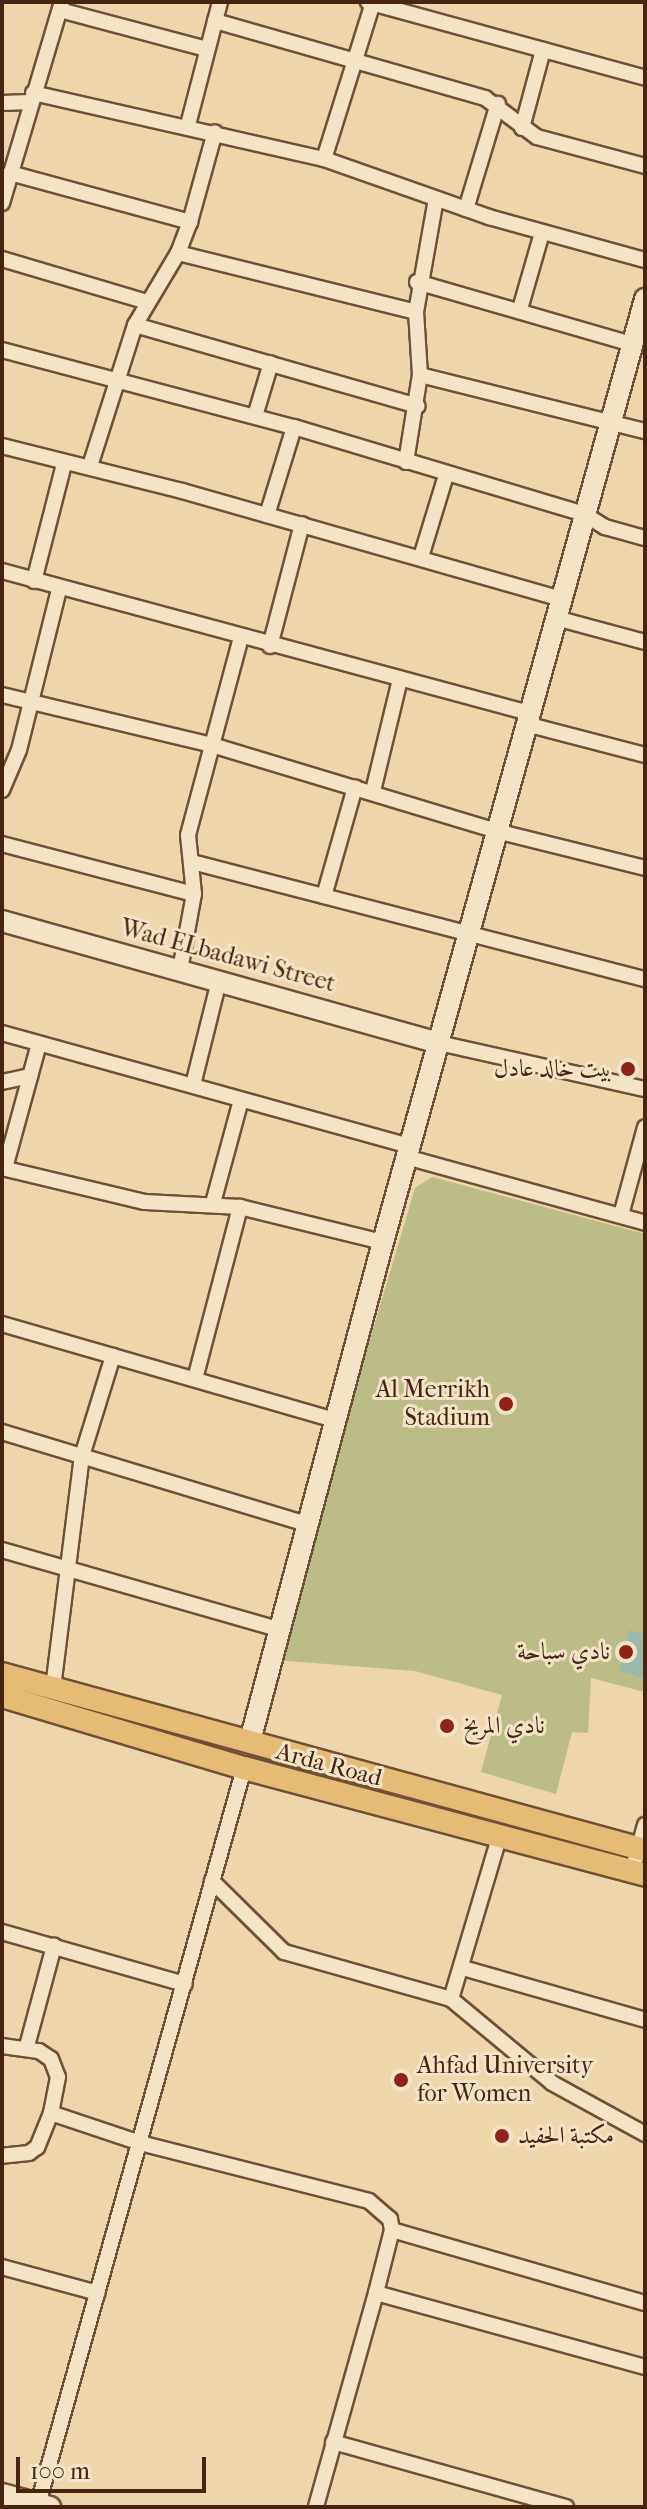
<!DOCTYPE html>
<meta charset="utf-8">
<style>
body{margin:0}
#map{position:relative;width:647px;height:2509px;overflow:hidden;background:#edd6aa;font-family:"IM FELL French Canon",Amiri,serif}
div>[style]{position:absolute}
.green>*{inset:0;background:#bcbd86}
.water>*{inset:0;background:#99b9a9}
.roads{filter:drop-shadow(2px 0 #6f5037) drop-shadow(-2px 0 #6f5037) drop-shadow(0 2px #6f5037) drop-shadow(0 -2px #6f5037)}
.street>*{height:14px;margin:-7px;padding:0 7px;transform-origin:7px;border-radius:7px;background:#f3e4c8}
.secondary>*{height:20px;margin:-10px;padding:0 10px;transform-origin:10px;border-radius:10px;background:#f3e4c8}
.primary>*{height:22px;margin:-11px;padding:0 11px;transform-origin:11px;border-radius:11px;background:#e6bb75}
.dots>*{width:22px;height:22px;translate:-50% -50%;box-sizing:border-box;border:4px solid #f3e4c8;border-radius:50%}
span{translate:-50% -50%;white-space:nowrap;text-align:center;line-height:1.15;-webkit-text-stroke:6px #f3e4c8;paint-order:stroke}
.street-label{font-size:24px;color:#452411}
.poi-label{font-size:24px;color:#452411}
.right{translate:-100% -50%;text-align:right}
.left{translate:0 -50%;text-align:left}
.frame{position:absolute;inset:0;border:4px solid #452411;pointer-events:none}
.scale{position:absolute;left:16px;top:2457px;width:190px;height:36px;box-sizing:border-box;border:4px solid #452411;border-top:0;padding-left:10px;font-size:24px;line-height:28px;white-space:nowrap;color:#452411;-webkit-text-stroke:6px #f3e4c8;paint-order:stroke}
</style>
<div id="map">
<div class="green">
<i style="clip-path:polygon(432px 1177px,645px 1234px,645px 1692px,591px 1678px,588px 1733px,572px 1732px,556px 1794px,481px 1772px,502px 1695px,415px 1671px,275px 1660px,415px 1188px)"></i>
</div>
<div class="water">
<i style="clip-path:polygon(629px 1630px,645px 1634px,642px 1678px,619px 1671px)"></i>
</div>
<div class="roads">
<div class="street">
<i style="left:368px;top:2px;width:287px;rotate:15.3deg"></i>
<i style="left:60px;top:10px;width:152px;rotate:14.9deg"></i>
<i style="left:215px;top:21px;width:281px;rotate:15.9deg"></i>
<i style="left:485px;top:98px;width:65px;rotate:36.9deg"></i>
<i style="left:537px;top:137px;width:112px;rotate:15deg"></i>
<i style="left:33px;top:93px;width:298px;rotate:12.8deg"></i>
<i style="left:324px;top:159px;width:175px;rotate:19.4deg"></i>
<i style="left:489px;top:217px;width:162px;rotate:15.4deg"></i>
<i style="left:2px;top:103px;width:28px;rotate:-2deg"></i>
<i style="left:188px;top:125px;width:127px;rotate:-75.4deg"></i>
<i style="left:522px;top:128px;width:81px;rotate:-74.9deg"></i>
<i style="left:324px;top:159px;width:164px;rotate:-72.6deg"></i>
<i style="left:10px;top:173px;width:187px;rotate:15.2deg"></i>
<i style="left:2px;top:203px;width:210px;rotate:-73.4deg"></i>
<i style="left:466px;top:209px;width:110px;rotate:-73.1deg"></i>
<i style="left:178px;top:253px;width:245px;rotate:13.9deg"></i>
<i style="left:416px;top:312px;width:115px;rotate:-80deg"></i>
<i style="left:2px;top:259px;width:151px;rotate:16.5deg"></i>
<i style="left:417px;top:282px;width:224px;rotate:16.1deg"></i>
<i style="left:520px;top:309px;width:79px;rotate:-73.9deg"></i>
<i style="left:135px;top:325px;width:294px;rotate:16deg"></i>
<i style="left:2px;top:350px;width:302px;rotate:14.8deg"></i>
<i style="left:294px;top:427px;width:303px;rotate:16.7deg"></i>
<i style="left:584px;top:514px;width:25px;rotate:32deg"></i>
<i style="left:605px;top:527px;width:41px;rotate:15.4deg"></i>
<i style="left:420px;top:375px;width:232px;rotate:14deg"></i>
<i style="left:255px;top:416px;width:55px;rotate:-73.2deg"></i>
<i style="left:2px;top:446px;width:186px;rotate:14deg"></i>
<i style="left:182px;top:491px;width:393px;rotate:15.9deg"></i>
<i style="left:406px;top:462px;width:88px;rotate:-80.9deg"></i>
<i style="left:420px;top:375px;width:63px;rotate:-93.6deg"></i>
<i style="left:90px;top:466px;width:148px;rotate:-72.3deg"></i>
<i style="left:135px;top:325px;width:84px;rotate:-59.2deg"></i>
<i style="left:178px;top:253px;width:33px;rotate:-69deg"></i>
<i style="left:190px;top:222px;width:93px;rotate:-74.5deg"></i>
<i style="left:267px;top:515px;width:92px;rotate:-72.9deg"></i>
<i style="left:421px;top:557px;width:86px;rotate:-73deg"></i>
<i style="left:2px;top:571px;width:546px;rotate:15.08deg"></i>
<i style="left:34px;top:581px;width:121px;rotate:-75.6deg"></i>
<i style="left:556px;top:618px;width:92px;rotate:15.1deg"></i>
<i style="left:270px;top:646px;width:126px;rotate:-75.3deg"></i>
<i style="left:2px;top:695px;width:216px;rotate:13.4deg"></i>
<i style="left:212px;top:745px;width:297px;rotate:16.8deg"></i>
<i style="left:496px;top:831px;width:154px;rotate:13.9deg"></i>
<i style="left:526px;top:724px;width:123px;rotate:14.6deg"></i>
<i style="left:2px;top:790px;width:43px;rotate:-67deg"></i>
<i style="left:19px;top:750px;width:166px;rotate:-76deg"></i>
<i style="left:373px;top:791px;width:115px;rotate:-76.4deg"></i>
<i style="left:2px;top:844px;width:198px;rotate:14.6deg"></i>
<i style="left:192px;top:862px;width:468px;rotate:14.5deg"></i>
<i style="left:324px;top:896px;width:113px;rotate:-74.1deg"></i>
<i style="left:180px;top:970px;width:77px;rotate:-79.6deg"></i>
<i style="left:194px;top:894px;width:59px;rotate:-95.8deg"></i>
<i style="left:188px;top:835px;width:205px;rotate:-75deg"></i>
<i style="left:2px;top:1033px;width:422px;rotate:15.5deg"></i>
<i style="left:439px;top:1043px;width:211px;rotate:12.6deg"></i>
<i style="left:2px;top:1082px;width:29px;rotate:-12deg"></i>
<i style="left:193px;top:1085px;width:107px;rotate:-76deg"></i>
<i style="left:406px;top:1157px;width:248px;rotate:15.4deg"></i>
<i style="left:2px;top:1168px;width:147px;rotate:13.4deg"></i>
<i style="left:145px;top:1202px;width:95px;rotate:3deg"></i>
<i style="left:240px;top:1207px;width:147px;rotate:13.8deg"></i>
<i style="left:5px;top:1168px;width:129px;rotate:-74.7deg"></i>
<i style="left:213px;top:1203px;width:107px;rotate:-74.8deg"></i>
<i style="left:621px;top:1215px;width:91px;rotate:-74.7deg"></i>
<i style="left:2px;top:1324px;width:347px;rotate:16.1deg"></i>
<i style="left:195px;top:1379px;width:178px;rotate:-75.3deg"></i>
<i style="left:2px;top:1432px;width:319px;rotate:16.8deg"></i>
<i style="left:2px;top:1550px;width:286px;rotate:16deg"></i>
<i style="left:53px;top:1688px;width:234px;rotate:-82.9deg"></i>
<i style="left:82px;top:1456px;width:105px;rotate:-72.8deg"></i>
<i style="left:632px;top:1871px;width:48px;rotate:-74.2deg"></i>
<i style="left:212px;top:1881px;width:101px;rotate:44.6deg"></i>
<i style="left:284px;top:1952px;width:173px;rotate:15.7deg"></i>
<i style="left:451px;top:1999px;width:131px;rotate:39.7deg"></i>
<i style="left:552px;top:2083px;width:106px;rotate:28.7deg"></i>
<i style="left:2px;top:1932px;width:190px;rotate:15.9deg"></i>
<i style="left:463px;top:1968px;width:189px;rotate:15.9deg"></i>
<i style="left:451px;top:1999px;width:168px;rotate:-73.4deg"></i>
<i style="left:2px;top:2046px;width:37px;rotate:8deg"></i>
<i style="left:39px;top:2051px;width:14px;rotate:34deg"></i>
<i style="left:51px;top:2059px;width:19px;rotate:69deg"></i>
<i style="left:58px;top:2077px;width:37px;rotate:101deg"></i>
<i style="left:51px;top:2113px;width:37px;rotate:112deg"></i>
<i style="left:37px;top:2147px;width:10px;rotate:143deg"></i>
<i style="left:29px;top:2153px;width:27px;rotate:174deg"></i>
<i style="left:27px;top:2046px;width:104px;rotate:-74.9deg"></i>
<i style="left:51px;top:2113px;width:94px;rotate:18.6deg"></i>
<i style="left:140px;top:2143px;width:236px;rotate:14.2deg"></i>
<i style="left:369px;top:2201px;width:28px;rotate:41deg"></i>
<i style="left:390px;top:2219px;width:11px;rotate:80deg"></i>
<i style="left:392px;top:2230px;width:65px;rotate:104.3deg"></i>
<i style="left:376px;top:2293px;width:222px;rotate:105.7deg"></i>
<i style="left:392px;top:2230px;width:263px;rotate:16.1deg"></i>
<i style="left:2px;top:2267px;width:99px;rotate:15.2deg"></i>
<i style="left:376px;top:2293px;width:279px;rotate:15.4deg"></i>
<i style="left:333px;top:2442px;width:242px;rotate:15.6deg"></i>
<i style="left:38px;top:2504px;width:764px;rotate:-74.36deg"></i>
</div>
<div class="secondary">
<i style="left:2px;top:921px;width:454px;rotate:15.6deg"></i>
<i style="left:250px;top:1741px;width:516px;rotate:-75.08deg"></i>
<i style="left:383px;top:1242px;width:979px;rotate:-74.47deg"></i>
<i style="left:2px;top:2494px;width:50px;rotate:15.2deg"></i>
</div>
<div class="primary">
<i style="left:2px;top:1674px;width:667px;rotate:15.31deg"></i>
<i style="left:2px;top:1696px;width:252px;rotate:16.6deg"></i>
<i style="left:244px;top:1768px;width:415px;rotate:14.9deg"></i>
</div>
</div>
<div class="dots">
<i style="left:628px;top:1069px;background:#8f2418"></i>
<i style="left:506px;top:1404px;background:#8f2418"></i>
<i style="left:626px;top:1652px;background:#8f2418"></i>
<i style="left:447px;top:1726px;background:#8f2418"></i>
<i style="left:401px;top:2080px;background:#8f2418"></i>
<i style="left:502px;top:2136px;background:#8f2418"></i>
</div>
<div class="street-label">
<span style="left:228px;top:956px;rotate:15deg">Wad ELbadawi Street</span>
<span style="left:329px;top:1765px;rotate:15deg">Arda Road</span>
</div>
<div class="poi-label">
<span class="right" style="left:612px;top:1069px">بيت خالد عادل</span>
<span class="right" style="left:490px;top:1404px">Al Merrikh<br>Stadium</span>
<span class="right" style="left:610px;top:1652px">نادي سباحة</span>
<span class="left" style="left:463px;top:1726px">نادي المريخ</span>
<span class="left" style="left:417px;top:2080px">Ahfad University<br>for Women</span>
<span class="left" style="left:518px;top:2136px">مكتبة الحفيد</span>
</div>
<div class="frame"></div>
<div class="scale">100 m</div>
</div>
